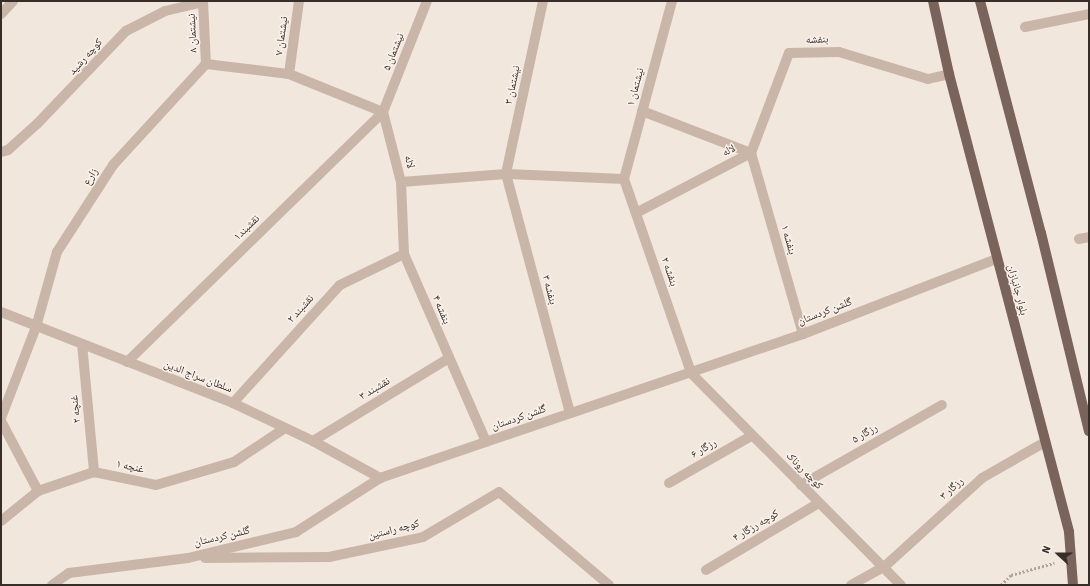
<!DOCTYPE html>
<meta charset="utf-8">
<style>
body{margin:0}
#map{position:relative;width:1090px;height:586px;overflow:hidden;background:#f2e7dd;font-family:"Source Sans 3","Noto Naskh Arabic",sans-serif}
div>[style]{position:absolute}
.path>*{height:2.5px;margin-top:-1.25px;transform-origin:0;background:repeating-linear-gradient(90deg,#b6a094 0 2px,transparent 0 4px)}
.service>*{height:10px;margin:-5px;padding:0 5px;transform-origin:5px;border-radius:5px;background:#cab6a9}
.minor>*{height:10px;margin:-5px;padding:0 5px;transform-origin:5px;border-radius:5px;background:#cab6a9}
.primary>*{height:10px;margin:-5px;padding:0 5px;transform-origin:5px;border-radius:5px;background:#79635a}
span{translate:-50% -50%;white-space:nowrap;text-align:center;line-height:1.15;-webkit-text-stroke:3px #faf1ea;paint-order:stroke}
.street-label{font-size:11px;color:#372d29}
.frame{position:absolute;inset:0;border:2px solid #372d29;pointer-events:none}
.north{position:absolute;left:1038px;top:534px;width:40px;height:40px;-webkit-text-stroke:3px #faf1ea;paint-order:stroke;rotate:291deg;font-size:11px;font-weight:700;line-height:16px;text-align:center;color:#372d29}
.north::after{content:'';display:block;margin:auto;width:14px;height:18px;background:#372d29;clip-path:polygon(50% 0,100% 100%,50% 72%,0 100%)}
</style>
<div id="map">
<div class="path">
<i style="left:1001px;top:585px;width:14px;rotate:-45deg"></i>
<i style="left:1011px;top:575px;width:45px;rotate:-15.6deg"></i>
</div>
<div class="service">
<i style="left:1px;top:14px;width:18px;rotate:-47deg"></i>
<i style="left:1px;top:152px;width:7px;rotate:-16deg"></i>
<i style="left:8px;top:150px;width:39px;rotate:-42deg"></i>
<i style="left:37px;top:124px;width:129px;rotate:-46.3deg"></i>
<i style="left:126px;top:31px;width:44px;rotate:-27.1deg"></i>
<i style="left:165px;top:11px;width:39px;rotate:-13deg"></i>
</div>
<div class="minor">
<i style="left:203px;top:1px;width:63px;rotate:87.3deg"></i>
<i style="left:543px;top:1px;width:177px;rotate:102.1deg"></i>
<i style="left:506px;top:174px;width:247px;rotate:75deg"></i>
<i style="left:1025px;top:27px;width:65px;rotate:-11.5deg"></i>
<i style="left:206px;top:64px;width:84px;rotate:6.9deg"></i>
<i style="left:289px;top:74px;width:101px;rotate:22deg"></i>
<i style="left:383px;top:112px;width:72px;rotate:75.6deg"></i>
<i style="left:401px;top:182px;width:72px;rotate:87.6deg"></i>
<i style="left:404px;top:254px;width:205px;rotate:66.4deg"></i>
<i style="left:289px;top:74px;width:74px;rotate:-82.2deg"></i>
<i style="left:642px;top:111px;width:117px;rotate:21.1deg"></i>
<i style="left:751px;top:153px;width:107px;rotate:-69.2deg"></i>
<i style="left:789px;top:53px;width:50px;rotate:-1.1deg"></i>
<i style="left:839px;top:52px;width:93px;rotate:16.9deg"></i>
<i style="left:928px;top:79px;width:22px;rotate:-13deg"></i>
<i style="left:751px;top:153px;width:188px;rotate:74deg"></i>
<i style="left:624px;top:179px;width:205px;rotate:70.9deg"></i>
<i style="left:691px;top:373px;width:298px;rotate:45.3deg"></i>
<i style="left:624px;top:179px;width:184px;rotate:-74.9deg"></i>
<i style="left:401px;top:182px;width:105px;rotate:-4.4deg"></i>
<i style="left:506px;top:174px;width:118px;rotate:2.4deg"></i>
<i style="left:636px;top:213px;width:130px;rotate:-27.6deg"></i>
<i style="left:1079px;top:239px;width:10px;rotate:-11deg"></i>
<i style="left:1px;top:312px;width:249px;rotate:21.4deg"></i>
<i style="left:233px;top:403px;width:89px;rotate:25.4deg"></i>
<i style="left:313px;top:441px;width:77px;rotate:28.9deg"></i>
<i style="left:82px;top:344px;width:129px;rotate:84.6deg"></i>
<i style="left:127px;top:362px;width:358px;rotate:-44.3deg"></i>
<i style="left:383px;top:112px;width:119px;rotate:-68.4deg"></i>
<i style="left:233px;top:403px;width:159px;rotate:-47.8deg"></i>
<i style="left:340px;top:285px;width:71px;rotate:-25.8deg"></i>
<i style="left:1px;top:418px;width:97px;rotate:-69deg"></i>
<i style="left:36px;top:327px;width:78px;rotate:-74.4deg"></i>
<i style="left:57px;top:252px;width:103px;rotate:-57.2deg"></i>
<i style="left:113px;top:165px;width:137px;rotate:-47.4deg"></i>
<i style="left:1px;top:421px;width:79px;rotate:62.1deg"></i>
<i style="left:38px;top:491px;width:59px;rotate:-18.7deg"></i>
<i style="left:94px;top:472px;width:63px;rotate:11.8deg"></i>
<i style="left:156px;top:485px;width:81px;rotate:-16.4deg"></i>
<i style="left:234px;top:462px;width:61px;rotate:-33.7deg"></i>
<i style="left:313px;top:441px;width:159px;rotate:-31.4deg"></i>
<i style="left:669px;top:483px;width:95px;rotate:-29.8deg"></i>
<i style="left:801px;top:485px;width:162px;rotate:-29.6deg"></i>
<i style="left:1px;top:521px;width:48px;rotate:-39deg"></i>
<i style="left:205px;top:558px;width:124px;rotate:-0.5deg"></i>
<i style="left:329px;top:557px;width:96px;rotate:-12deg"></i>
<i style="left:423px;top:537px;width:88px;rotate:-30.6deg"></i>
<i style="left:499px;top:492px;width:144px;rotate:40.2deg"></i>
<i style="left:706px;top:570px;width:131px;rotate:-30.7deg"></i>
<i style="left:52px;top:585px;width:21px;rotate:-35deg"></i>
<i style="left:69px;top:573px;width:120px;rotate:-7.2deg"></i>
<i style="left:188px;top:558px;width:111px;rotate:-13.5deg"></i>
<i style="left:296px;top:532px;width:100px;rotate:-32.7deg"></i>
<i style="left:380px;top:478px;width:447px;rotate:-18.8deg"></i>
<i style="left:803px;top:334px;width:207px;rotate:-21.2deg"></i>
<i style="left:851px;top:585px;width:38px;rotate:-29deg"></i>
<i style="left:884px;top:567px;width:132px;rotate:-42.2deg"></i>
<i style="left:982px;top:478px;width:73px;rotate:-29.7deg"></i>
</div>
<div class="primary">
<i style="left:933px;top:1px;width:75px;rotate:77.6deg"></i>
<i style="left:949px;top:74px;width:473px;rotate:75.3deg"></i>
<i style="left:1069px;top:532px;width:53px;rotate:85.7deg"></i>
<i style="left:980px;top:1px;width:240px;rotate:75.3deg"></i>
<i style="left:1041px;top:233px;width:204px;rotate:76.4deg"></i>
</div>
<div class="street-label">
<span style="left:193px;top:33px;rotate:-93deg">نیشتمان ۸</span>
<span style="left:282px;top:36px;rotate:-82deg">نیشتمان ۷</span>
<span style="left:817px;top:40px;rotate:-1deg">بنفشه</span>
<span style="left:394px;top:52px;rotate:-68deg">نیشتمان ۵</span>
<span style="left:86px;top:57px;rotate:-48deg">کوچه رشید</span>
<span style="left:513px;top:85px;rotate:-78deg">نیشتمان ۳</span>
<span style="left:636px;top:87px;rotate:-75deg">نیشتمان ۱</span>
<span style="left:729px;top:151px;rotate:-27deg">لاله</span>
<span style="left:409px;top:162px;rotate:76deg">لاله</span>
<span style="left:91px;top:177px;rotate:-57deg">زارع</span>
<span style="left:247px;top:228px;rotate:-44deg">نقشبند۱</span>
<span style="left:788px;top:240px;rotate:74deg">بنفشه ۱</span>
<span style="left:669px;top:272px;rotate:71deg">بنفشه ۲</span>
<span style="left:549px;top:290px;rotate:75deg">بنفشه ۳</span>
<span style="left:1017px;top:290px;rotate:75deg">بلوار جانبازان</span>
<span style="left:301px;top:309px;rotate:-48deg">نقشبند ۲</span>
<span style="left:441px;top:310px;rotate:67deg">بنفشه ۴</span>
<span style="left:825px;top:312px;rotate:-21deg">گلشن کردستان</span>
<span style="left:198px;top:377px;rotate:21deg">سلطان سراج الدین</span>
<span style="left:375px;top:389px;rotate:-31deg">نقشبند ۳</span>
<span style="left:76px;top:409px;rotate:-96deg">غنچه ۲</span>
<span style="left:519px;top:418px;rotate:-19deg">گلشن کردستان</span>
<span style="left:865px;top:434px;rotate:-30deg">رزگار ۵</span>
<span style="left:704px;top:449px;rotate:-30deg">رزگار ۶</span>
<span style="left:130px;top:467px;rotate:12deg">غنچه ۱</span>
<span style="left:804px;top:471px;rotate:46deg">کوچه روناک</span>
<span style="left:952px;top:489px;rotate:-42deg">رزگار ۳</span>
<span style="left:756px;top:526px;rotate:-31deg">کوچه رزگار ۴</span>
<span style="left:394px;top:530px;rotate:-14deg">کوچه راستین</span>
<span style="left:222px;top:537px;rotate:-13deg">گلشن کردستان</span>
</div>
<div class="frame"></div>
<div class="north">N</div>
</div>
